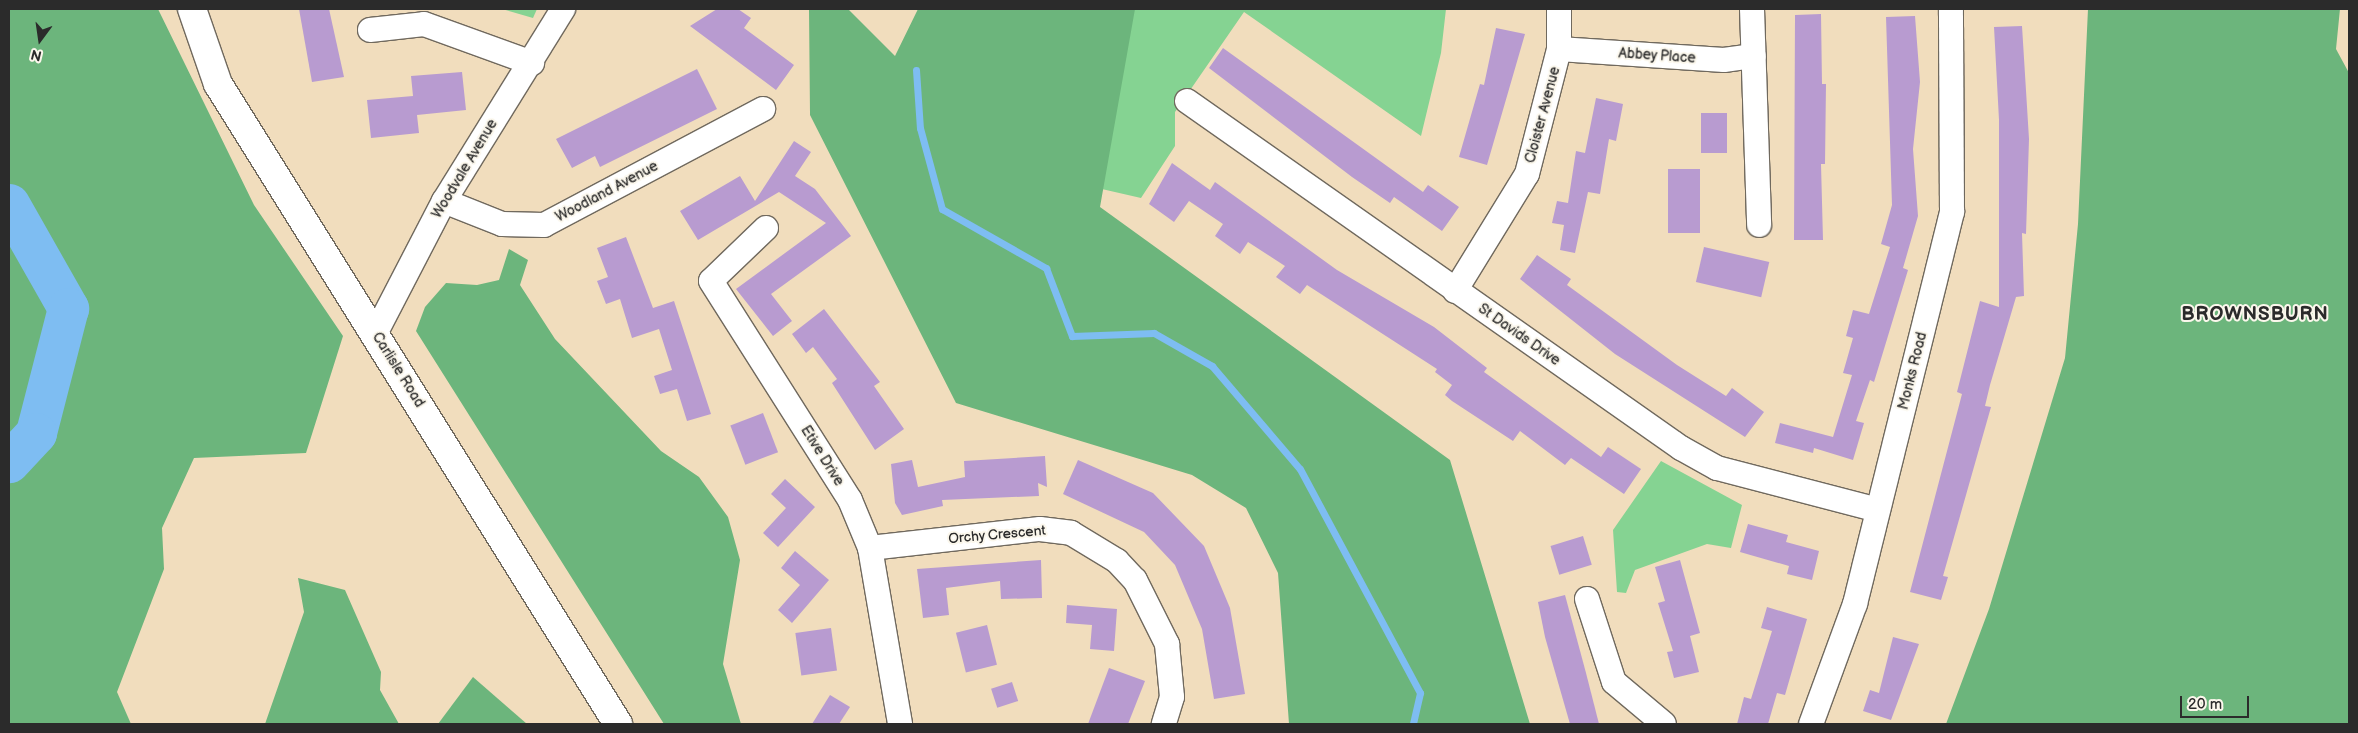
<!DOCTYPE html>
<style>
body{margin:0}
#map{position:relative;width:2358px;height:733px;overflow:hidden;background:#f1ddbd;font-family:"Balsamiq Sans",sans-serif}
div>[style]{position:absolute}
.green>*{inset:0;background:#85d392}
.forest>*{inset:0;background:#6cb57c}
.stream>*{height:7px;margin:-3.5px;padding:0 3.5px;transform-origin:3.5px;border-radius:3.5px;background:#7ebdf2}
.river>*{height:41px;margin:-20.5px;padding:0 20.5px;transform-origin:20.5px;border-radius:20.5px;background:#7ebdf2}
.building>*{inset:0;background:#b89bd0;transform-origin:0 0}
.roads{filter:drop-shadow(1px 0 #70695e) drop-shadow(-1px 0 #70695e) drop-shadow(0 1px #70695e) drop-shadow(0 -1px #70695e)}
.minor>*{height:24px;margin:-12px;padding:0 12px;transform-origin:12px;border-radius:12px;background:#fff}
.major>*{height:28px;margin:-14px;padding:0 14px;transform-origin:14px;border-radius:14px;background:#fff}
span{translate:-50% -50%;white-space:nowrap;text-align:center;line-height:1.15;-webkit-text-stroke:4px #fbf7ec;paint-order:stroke}
.street-label{font-size:14px;color:#2b2b2b}
.district-label{font-size:19px;color:#2b2b2b;font-weight:700;letter-spacing:1px}
.frame{position:absolute;inset:0;border:10px solid #2b2b2b;pointer-events:none}
.north{position:absolute;left:15px;top:15px;width:50px;height:50px;-webkit-text-stroke:4px #fbf7ec;paint-order:stroke;rotate:194deg;font-size:14px;font-weight:700;line-height:20px;text-align:center;color:#2b2b2b}
.north::after{content:'';display:block;margin:auto;width:18px;height:22px;background:#2b2b2b;clip-path:polygon(50% 0,100% 100%,50% 72%,0 100%)}
.scale{position:absolute;left:2180px;top:696px;width:69px;height:22px;box-sizing:border-box;border:2px solid #2b2b2b;border-top:0;padding-left:6px;font-size:15px;line-height:18px;white-space:nowrap;color:#2b2b2b;-webkit-text-stroke:4px #fbf7ec;paint-order:stroke}
</style>
<div id="map">
<div class="green">
<i style="clip-path:polygon(502px 9px,537px 9px,533px 18px)"></i>
<i style="clip-path:polygon(1119px 9px,1446px 9px,1441px 53px,1421px 136px,1244px 12px,1175px 112px,1175px 146px,1141px 198px,1080px 184px)"></i>
<i style="clip-path:polygon(1661px 461px,1742px 505px,1731px 548px,1707px 544px,1635px 570px,1626px 593px,1617px 592px,1613px 530px)"></i>
</div>
<div class="forest">
<i style="clip-path:polygon(9px 9px,158px 9px,254px 205px,343px 336px,306px 453px,194px 458px,162px 528px,164px 569px,117px 692px,131px 724px,9px 724px)"></i>
<i style="clip-path:polygon(809px 9px,848px 9px,895px 56px,918px 9px,1135px 9px,1100px 207px,1450px 460px,1530px 724px,1289px 724px,1278px 573px,1246px 508px,1192px 475px,956px 403px,810px 115px)"></i>
<i style="clip-path:polygon(2088px 9px,2340px 9px,2336px 49px,2349px 73px,2349px 724px,1946px 724px,1989px 609px,2065px 358px,2078px 224px)"></i>
<i style="clip-path:polygon(509px 249px,528px 260px,520px 285px,555px 339px,661px 451px,699px 477px,728px 517px,740px 560px,723px 664px,741px 724px,664px 724px,416px 331px,425px 307px,446px 283px,477px 285px,499px 280px)"></i>
<i style="clip-path:polygon(298px 578px,345px 590px,381px 672px,380px 690px,399px 724px,265px 724px,304px 612px)"></i>
<i style="clip-path:polygon(473px 677px,527px 724px,438px 724px)"></i>
</div>
<div class="stream">
<i style="left:916px;top:70px;width:58px;rotate:86.1deg"></i>
<i style="left:920px;top:128px;width:84px;rotate:74.8deg"></i>
<i style="left:942px;top:209px;width:120px;rotate:29.6deg"></i>
<i style="left:1046px;top:268px;width:73px;rotate:69.1deg"></i>
<i style="left:1072px;top:336px;width:82px;rotate:-2.1deg"></i>
<i style="left:1154px;top:333px;width:67px;rotate:29.6deg"></i>
<i style="left:1212px;top:366px;width:135px;rotate:49.5deg"></i>
<i style="left:1300px;top:469px;width:254px;rotate:61.8deg"></i>
<i style="left:1420px;top:693px;width:32px;rotate:103deg"></i>
</div>
<div class="river">
<i style="left:9px;top:204px;width:120px;rotate:60.4deg"></i>
<i style="left:68px;top:308px;width:129px;rotate:104.4deg"></i>
<i style="left:36px;top:433px;width:40px;rotate:133deg"></i>
</div>
<div class="building">
<i style="clip-path:polygon(299px 9px,329px 9px,344px 77px,312px 82px)"></i>
<i style="clip-path:polygon(717px 9px,738px 9px,751px 18px,744px 28px,794px 65px,776px 90px,690px 26px)"></i>
<i style="clip-path:polygon(1821px 14px,1822px 84px,1826px 84px,1825px 164px,1821px 164px,1823px 240px,1794px 240px,1795px 15px)"></i>
<i style="clip-path:polygon(1915px 16px,1920px 82px,1913px 149px,1918px 216px,1903px 268px,1908px 270px,1874px 382px,1870px 380px,1856px 421px,1864px 423px,1853px 460px,1814px 448px,1813px 453px,1775px 443px,1780px 423px,1833px 437px,1852px 375px,1843px 373px,1853px 338px,1846px 336px,1853px 310px,1869px 314px,1890px 247px,1881px 244px,1892px 205px,1886px 17px)"></i>
<i style="clip-path:polygon(2022px 26px,2029px 139px,2026px 234px,2022px 233px,2024px 296px,2016px 297px,1990px 385px,1985px 406px,1991px 407px,1943px 576px,1948px 577px,1941px 600px,1910px 592px,1962px 394px,1957px 392px,1980px 301px,1999px 307px,1999px 120px,1994px 27px)"></i>
<i style="clip-path:polygon(1496px 28px,1525px 34px,1487px 165px,1459px 157px,1480px 84px,1484px 85px)"></i>
<i style="clip-path:polygon(1223px 48px,1423px 192px,1428px 185px,1459px 207px,1442px 231px,1394px 197px,1390px 203px,1352px 177px,1209px 68px)"></i>
<i style="clip-path:polygon(697px 69px,717px 109px,600px 167px,595px 156px,572px 168px,556px 139px)"></i>
<i style="clip-path:polygon(462px 72px,466px 110px,417px 115px,419px 133px,371px 138px,367px 100px,413px 96px,411px 76px)"></i>
<i style="clip-path:polygon(1596px 98px,1623px 104px,1616px 141px,1609px 139px,1600px 194px,1588px 192px,1575px 253px,1560px 250px,1564px 225px,1552px 223px,1557px 201px,1568px 203px,1576px 151px,1585px 153px)"></i>
<i style="left:1701px;top:113px;width:26px;height:40px"></i>
<i style="clip-path:polygon(794px 141px,811px 152px,795px 176px,815px 189px,851px 236px,771px 294px,792px 321px,773px 336px,736px 289px,826px 223px,779px 192px,698px 240px,680px 211px,740px 176px,755px 201px)"></i>
<i style="clip-path:polygon(1172px 163px,1210px 190px,1215px 182px,1337px 270px,1434px 327px,1487px 368px,1484px 372px,1601px 457px,1608px 447px,1641px 469px,1624px 494px,1571px 458px,1565px 465px,1520px 431px,1513px 441px,1452px 401px,1445px 395px,1452px 385px,1435px 372px,1437px 369px,1307px 285px,1300px 294px,1276px 277px,1285px 266px,1248px 242px,1240px 254px,1215px 236px,1223px 224px,1189px 201px,1174px 222px,1149px 204px)"></i>
<i style="left:1668px;top:169px;width:32px;height:64px"></i>
<i style="clip-path:polygon(626px 237px,653px 308px,674px 301px,711px 414px,687px 421px,677px 389px,660px 394px,654px 376px,672px 370px,659px 329px,632px 338px,620px 299px,606px 304px,597px 281px,608px 277px,597px 248px)"></i>
<i style="left:1704px;top:247px;width:67px;height:36px;rotate:13deg"></i>
<i style="clip-path:polygon(1537px 255px,1571px 279px,1567px 285px,1677px 365px,1726px 396px,1732px 388px,1764px 412px,1745px 437px,1615px 354px,1520px 279px)"></i>
<i style="clip-path:polygon(824px 309px,880px 382px,874px 386px,904px 429px,875px 450px,832px 383px,837px 379px,813px 347px,806px 353px,792px 334px)"></i>
<i style="left:763px;top:413px;width:42px;height:35px;rotate:69deg"></i>
<i style="clip-path:polygon(1045px 456px,1047px 487px,1038px 483px,1039px 496px,942px 500px,943px 506px,902px 515px,895px 503px,891px 464px,912px 460px,918px 487px,965px 477px,964px 461px)"></i>
<i style="clip-path:polygon(1078px 460px,1153px 493px,1204px 546px,1230px 608px,1245px 694px,1214px 699px,1202px 629px,1175px 565px,1144px 532px,1063px 494px)"></i>
<i style="clip-path:polygon(785px 479px,815px 507px,778px 547px,763px 533px,786px 508px,771px 494px)"></i>
<i style="clip-path:polygon(1748px 524px,1788px 535px,1786px 542px,1819px 551px,1812px 580px,1787px 574px,1789px 566px,1740px 552px)"></i>
<i style="left:1583px;top:536px;width:30px;height:34px;rotate:73deg"></i>
<i style="clip-path:polygon(795px 551px,829px 580px,792px 623px,778px 610px,800px 585px,781px 568px)"></i>
<i style="clip-path:polygon(1041px 560px,1042px 598px,1001px 599px,1000px 581px,946px 588px,949px 615px,923px 618px,917px 569px)"></i>
<i style="clip-path:polygon(1680px 560px,1700px 633px,1690px 636px,1699px 672px,1674px 678px,1667px 652px,1673px 651px,1658px 603px,1665px 601px,1655px 567px)"></i>
<i style="clip-path:polygon(1565px 595px,1586px 673px,1599px 724px,1570px 724px,1545px 637px,1538px 602px)"></i>
<i style="clip-path:polygon(1067px 605px,1117px 609px,1114px 651px,1090px 649px,1092px 625px,1066px 623px)"></i>
<i style="clip-path:polygon(1767px 607px,1807px 619px,1785px 695px,1777px 693px,1768px 724px,1737px 724px,1744px 697px,1751px 699px,1772px 631px,1761px 628px)"></i>
<i style="left:987px;top:625px;width:41px;height:32px;rotate:76deg"></i>
<i style="left:831px;top:628px;width:43px;height:36px;rotate:82deg"></i>
<i style="clip-path:polygon(1893px 637px,1919px 644px,1891px 720px,1863px 711px,1870px 690px,1879px 693px)"></i>
<i style="clip-path:polygon(1109px 668px,1145px 681px,1128px 724px,1088px 724px)"></i>
<i style="left:1012px;top:682px;width:20px;height:22px;rotate:72deg"></i>
<i style="clip-path:polygon(830px 695px,850px 707px,839px 724px,812px 724px)"></i>
</div>
<div class="roads">
<div class="minor">
<i style="left:1752px;top:9px;width:216px;rotate:88.1deg"></i>
<i style="left:370px;top:30px;width:54px;rotate:-6.3deg"></i>
<i style="left:424px;top:24px;width:115px;rotate:19.9deg"></i>
<i style="left:1559px;top:49px;width:165px;rotate:3.8deg"></i>
<i style="left:1724px;top:60px;width:30px;rotate:-8deg"></i>
<i style="left:1187px;top:101px;width:604px;rotate:35.09deg"></i>
<i style="left:1681px;top:448px;width:41px;rotate:29.1deg"></i>
<i style="left:1717px;top:468px;width:166px;rotate:14.6deg"></i>
<i style="left:444px;top:201px;width:62px;rotate:21.6deg"></i>
<i style="left:502px;top:224px;width:42px;rotate:1.4deg"></i>
<i style="left:544px;top:225px;width:248px;rotate:-27.9deg"></i>
<i style="left:766px;top:228px;width:76px;rotate:136.1deg"></i>
<i style="left:711px;top:281px;width:259px;rotate:57.6deg"></i>
<i style="left:850px;top:500px;width:52px;rotate:67.4deg"></i>
<i style="left:870px;top:548px;width:179px;rotate:80.3deg"></i>
<i style="left:1455px;top:291px;width:137px;rotate:-58.4deg"></i>
<i style="left:1527px;top:174px;width:129px;rotate:-75.6deg"></i>
<i style="left:1559px;top:49px;width:40px;rotate:-90deg"></i>
<i style="left:375px;top:334px;width:150px;rotate:-62.6deg"></i>
<i style="left:444px;top:201px;width:226px;rotate:-58.2deg"></i>
<i style="left:870px;top:548px;width:171px;rotate:-6.4deg"></i>
<i style="left:1040px;top:529px;width:31px;rotate:7deg"></i>
<i style="left:1071px;top:533px;width:54px;rotate:31.3deg"></i>
<i style="left:1117px;top:561px;width:26px;rotate:47deg"></i>
<i style="left:1135px;top:580px;width:72px;rotate:63.4deg"></i>
<i style="left:1167px;top:644px;width:53px;rotate:84.6deg"></i>
<i style="left:1172px;top:697px;width:28px;rotate:107deg"></i>
<i style="left:1587px;top:599px;width:87px;rotate:72deg"></i>
<i style="left:1614px;top:682px;width:65px;rotate:40deg"></i>
<i style="left:1811px;top:724px;width:128px;rotate:-69.9deg"></i>
<i style="left:1855px;top:604px;width:404px;rotate:-76.1deg"></i>
<i style="left:1952px;top:212px;width:203px;rotate:-90.3deg"></i>
</div>
<div class="major">
<i style="left:192px;top:9px;width:79px;rotate:70.9deg"></i>
<i style="left:218px;top:84px;width:755px;rotate:57.99deg"></i>
</div>
</div>
<div class="street-label">
<span style="left:1657px;top:56px;rotate:4deg">Abbey Place</span>
<span style="left:1543px;top:115px;rotate:-75deg">Cloister Avenue</span>
<span style="left:465px;top:169px;rotate:-59deg">Woodvale Avenue</span>
<span style="left:607px;top:192px;rotate:-28deg">Woodland Avenue</span>
<span style="left:1519px;top:335px;rotate:35deg">St Davids Drive</span>
<span style="left:398px;top:370px;rotate:58deg">Carlisle Road</span>
<span style="left:1913px;top:371px;rotate:-76deg">Monks Road</span>
<span style="left:822px;top:456px;rotate:58deg">Etive Drive</span>
<span style="left:997px;top:535px;rotate:-5deg">Orchy Crescent</span>
</div>
<div class="district-label">
<span style="left:2255px;top:315px">BROWNSBURN</span>
</div>
<div class="frame"></div>
<div class="north">N</div>
<div class="scale">20 m</div>
</div>
